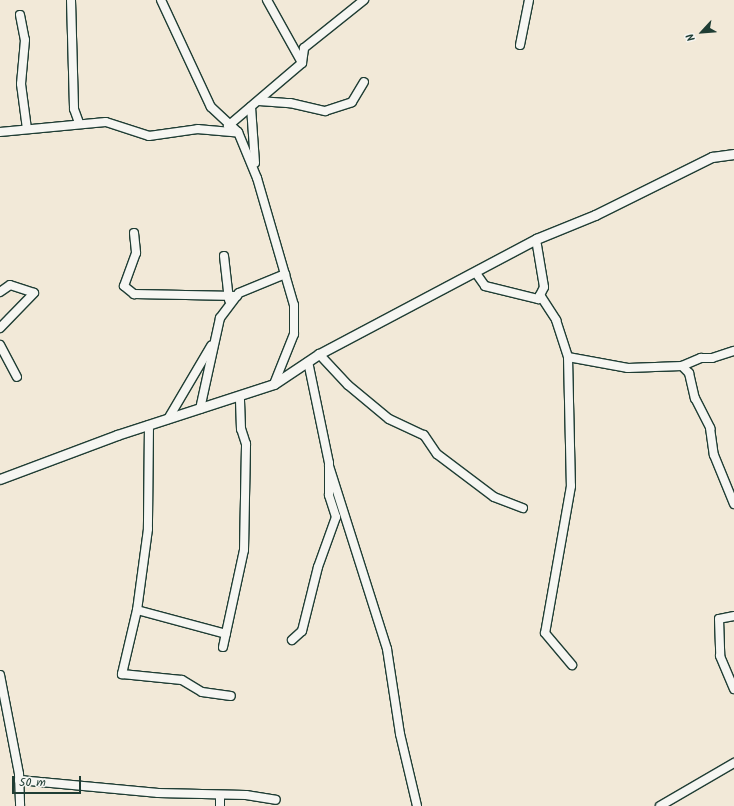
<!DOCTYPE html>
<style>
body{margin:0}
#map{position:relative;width:734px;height:806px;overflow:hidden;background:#f2e9d8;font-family:Kalam,sans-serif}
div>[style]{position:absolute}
.roads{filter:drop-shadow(1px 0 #1f3d34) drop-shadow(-1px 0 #1f3d34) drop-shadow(0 1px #1f3d34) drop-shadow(0 -1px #1f3d34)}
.minor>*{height:8px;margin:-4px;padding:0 4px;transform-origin:4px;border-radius:4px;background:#f6f6f2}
.tertiary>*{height:9px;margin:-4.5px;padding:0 4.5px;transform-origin:4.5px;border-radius:4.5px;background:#f6f6f2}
span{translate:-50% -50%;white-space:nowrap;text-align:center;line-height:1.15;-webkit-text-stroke:3.5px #f6f6f2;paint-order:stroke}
.north{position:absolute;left:682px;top:12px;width:40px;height:40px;-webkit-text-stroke:3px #f6f6f2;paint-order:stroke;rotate:244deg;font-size:11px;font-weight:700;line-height:16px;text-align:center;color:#1f3d34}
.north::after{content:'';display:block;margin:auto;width:14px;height:18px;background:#1f3d34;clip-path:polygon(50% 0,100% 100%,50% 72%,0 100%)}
.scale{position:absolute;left:12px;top:776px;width:69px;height:18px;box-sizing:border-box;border:2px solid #1f3d34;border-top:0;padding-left:5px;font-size:12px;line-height:14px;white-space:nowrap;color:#1f3d34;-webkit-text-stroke:3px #f6f6f2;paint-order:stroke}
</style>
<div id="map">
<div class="roads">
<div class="minor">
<i style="left:71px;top:0;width:109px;rotate:88.4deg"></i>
<i style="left:74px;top:109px;width:15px;rotate:70deg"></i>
<i style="left:161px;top:0;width:118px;rotate:65deg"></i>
<i style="left:211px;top:107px;width:37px;rotate:43deg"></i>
<i style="left:238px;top:132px;width:50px;rotate:67.6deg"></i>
<i style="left:257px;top:178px;width:132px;rotate:73.8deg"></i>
<i style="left:294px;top:305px;width:29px;rotate:90deg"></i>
<i style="left:294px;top:334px;width:54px;rotate:111.8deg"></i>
<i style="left:267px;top:0;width:72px;rotate:60.9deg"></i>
<i style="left:20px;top:15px;width:25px;rotate:79deg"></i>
<i style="left:25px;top:40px;width:44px;rotate:95.2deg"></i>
<i style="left:21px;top:84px;width:45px;rotate:82.4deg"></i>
<i style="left:520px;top:45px;width:46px;rotate:-78.7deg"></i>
<i style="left:259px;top:101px;width:31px;rotate:4deg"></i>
<i style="left:290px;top:103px;width:36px;rotate:13deg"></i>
<i style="left:325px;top:111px;width:28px;rotate:-18deg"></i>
<i style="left:352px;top:102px;width:23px;rotate:-59deg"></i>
<i style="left:251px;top:107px;width:56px;rotate:85.9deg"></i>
<i style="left:228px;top:126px;width:97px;rotate:-40.4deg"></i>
<i style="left:302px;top:63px;width:15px;rotate:-82deg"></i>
<i style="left:304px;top:48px;width:77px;rotate:-38.7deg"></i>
<i style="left:0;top:132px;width:106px;rotate:-5.4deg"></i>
<i style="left:106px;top:122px;width:45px;rotate:18deg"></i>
<i style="left:149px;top:136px;width:49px;rotate:-8.1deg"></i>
<i style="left:198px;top:129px;width:38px;rotate:5deg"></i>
<i style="left:134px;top:233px;width:20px;rotate:84deg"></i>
<i style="left:136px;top:253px;width:35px;rotate:110deg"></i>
<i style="left:124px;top:286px;width:13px;rotate:39deg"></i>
<i style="left:134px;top:294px;width:103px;rotate:1.1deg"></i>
<i style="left:224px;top:256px;width:44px;rotate:83.5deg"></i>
<i style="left:478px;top:276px;width:12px;rotate:55deg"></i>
<i style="left:485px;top:286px;width:55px;rotate:13.8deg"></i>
<i style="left:538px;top:299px;width:13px;rotate:-63deg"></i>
<i style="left:544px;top:287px;width:43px;rotate:-99.5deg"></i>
<i style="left:0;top:292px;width:12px;rotate:-35deg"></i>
<i style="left:10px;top:285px;width:25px;rotate:18deg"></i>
<i style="left:34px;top:293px;width:49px;rotate:134.2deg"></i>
<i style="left:540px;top:295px;width:30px;rotate:57deg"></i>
<i style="left:556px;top:320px;width:39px;rotate:72deg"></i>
<i style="left:568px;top:357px;width:61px;rotate:10.4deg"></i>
<i style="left:628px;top:368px;width:54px;rotate:-2.1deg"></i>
<i style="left:682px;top:366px;width:10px;rotate:45deg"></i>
<i style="left:689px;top:373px;width:26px;rotate:77deg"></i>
<i style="left:695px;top:398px;width:34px;rotate:63deg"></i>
<i style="left:710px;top:428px;width:27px;rotate:82deg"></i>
<i style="left:714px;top:455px;width:53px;rotate:67.8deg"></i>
<i style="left:0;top:345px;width:36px;rotate:62deg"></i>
<i style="left:319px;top:354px;width:42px;rotate:46.9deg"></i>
<i style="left:348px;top:385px;width:53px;rotate:39.7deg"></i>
<i style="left:389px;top:419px;width:38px;rotate:25deg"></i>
<i style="left:424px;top:435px;width:23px;rotate:56deg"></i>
<i style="left:437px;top:454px;width:71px;rotate:37deg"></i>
<i style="left:494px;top:497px;width:31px;rotate:21deg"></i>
<i style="left:568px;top:357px;width:129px;rotate:88.7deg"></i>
<i style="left:571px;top:486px;width:149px;rotate:100deg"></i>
<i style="left:545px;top:633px;width:42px;rotate:49.8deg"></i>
<i style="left:682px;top:366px;width:21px;rotate:-23deg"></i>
<i style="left:701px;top:358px;width:11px"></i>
<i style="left:712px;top:358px;width:23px;rotate:-18deg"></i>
<i style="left:200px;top:409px;width:93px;rotate:-77.6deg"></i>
<i style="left:220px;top:318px;width:31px;rotate:-53deg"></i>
<i style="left:239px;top:293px;width:50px;rotate:-22.4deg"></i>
<i style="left:168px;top:419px;width:85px;rotate:-59.5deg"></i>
<i style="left:149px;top:425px;width:104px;rotate:90.6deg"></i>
<i style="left:148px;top:529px;width:82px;rotate:97.7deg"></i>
<i style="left:137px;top:610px;width:66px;rotate:103.2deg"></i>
<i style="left:122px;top:674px;width:60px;rotate:5.7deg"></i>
<i style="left:182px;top:680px;width:23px;rotate:31deg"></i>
<i style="left:202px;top:692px;width:29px;rotate:8deg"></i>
<i style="left:329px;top:466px;width:192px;rotate:72.4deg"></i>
<i style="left:387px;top:649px;width:86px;rotate:81.3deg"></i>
<i style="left:400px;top:734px;width:74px;rotate:76.7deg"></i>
<i style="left:137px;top:610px;width:92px;rotate:15.1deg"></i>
<i style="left:734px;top:616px;width:15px;rotate:169deg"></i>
<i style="left:719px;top:619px;width:37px;rotate:88deg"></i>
<i style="left:720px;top:656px;width:36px;rotate:67deg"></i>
<i style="left:292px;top:640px;width:13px;rotate:-42deg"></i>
<i style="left:302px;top:631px;width:66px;rotate:-76deg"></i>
<i style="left:318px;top:567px;width:53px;rotate:-70.2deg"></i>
<i style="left:336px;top:517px;width:23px;rotate:-108deg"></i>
<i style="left:329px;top:495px;width:32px;rotate:-90deg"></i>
<i style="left:329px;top:463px;width:103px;rotate:-101.7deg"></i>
<i style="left:223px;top:647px;width:99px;rotate:-77.8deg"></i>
<i style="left:244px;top:550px;width:106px;rotate:-88.9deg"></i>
<i style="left:246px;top:444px;width:16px;rotate:-108deg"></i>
<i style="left:241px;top:429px;width:32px;rotate:-92deg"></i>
<i style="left:0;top:675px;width:101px;rotate:79.1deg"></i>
<i style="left:19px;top:774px;width:32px;rotate:88deg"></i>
<i style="left:19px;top:780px;width:140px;rotate:5.3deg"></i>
<i style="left:158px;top:793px;width:88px;rotate:1.3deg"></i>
<i style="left:246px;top:795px;width:30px;rotate:9deg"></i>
<i style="left:220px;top:795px;width:11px;rotate:90deg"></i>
<i style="left:660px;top:806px;width:86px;rotate:-30.2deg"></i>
</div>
<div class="tertiary">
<i style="left:0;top:479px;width:125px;rotate:-20.6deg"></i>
<i style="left:117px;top:435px;width:165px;rotate:-18deg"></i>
<i style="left:274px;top:384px;width:54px;rotate:-33.7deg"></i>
<i style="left:319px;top:354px;width:246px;rotate:-27.9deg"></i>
<i style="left:536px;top:239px;width:64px;rotate:-22.1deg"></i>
<i style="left:595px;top:215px;width:131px;rotate:-26.4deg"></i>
<i style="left:712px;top:157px;width:22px;rotate:-8deg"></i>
</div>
</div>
<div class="north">N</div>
<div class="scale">50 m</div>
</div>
